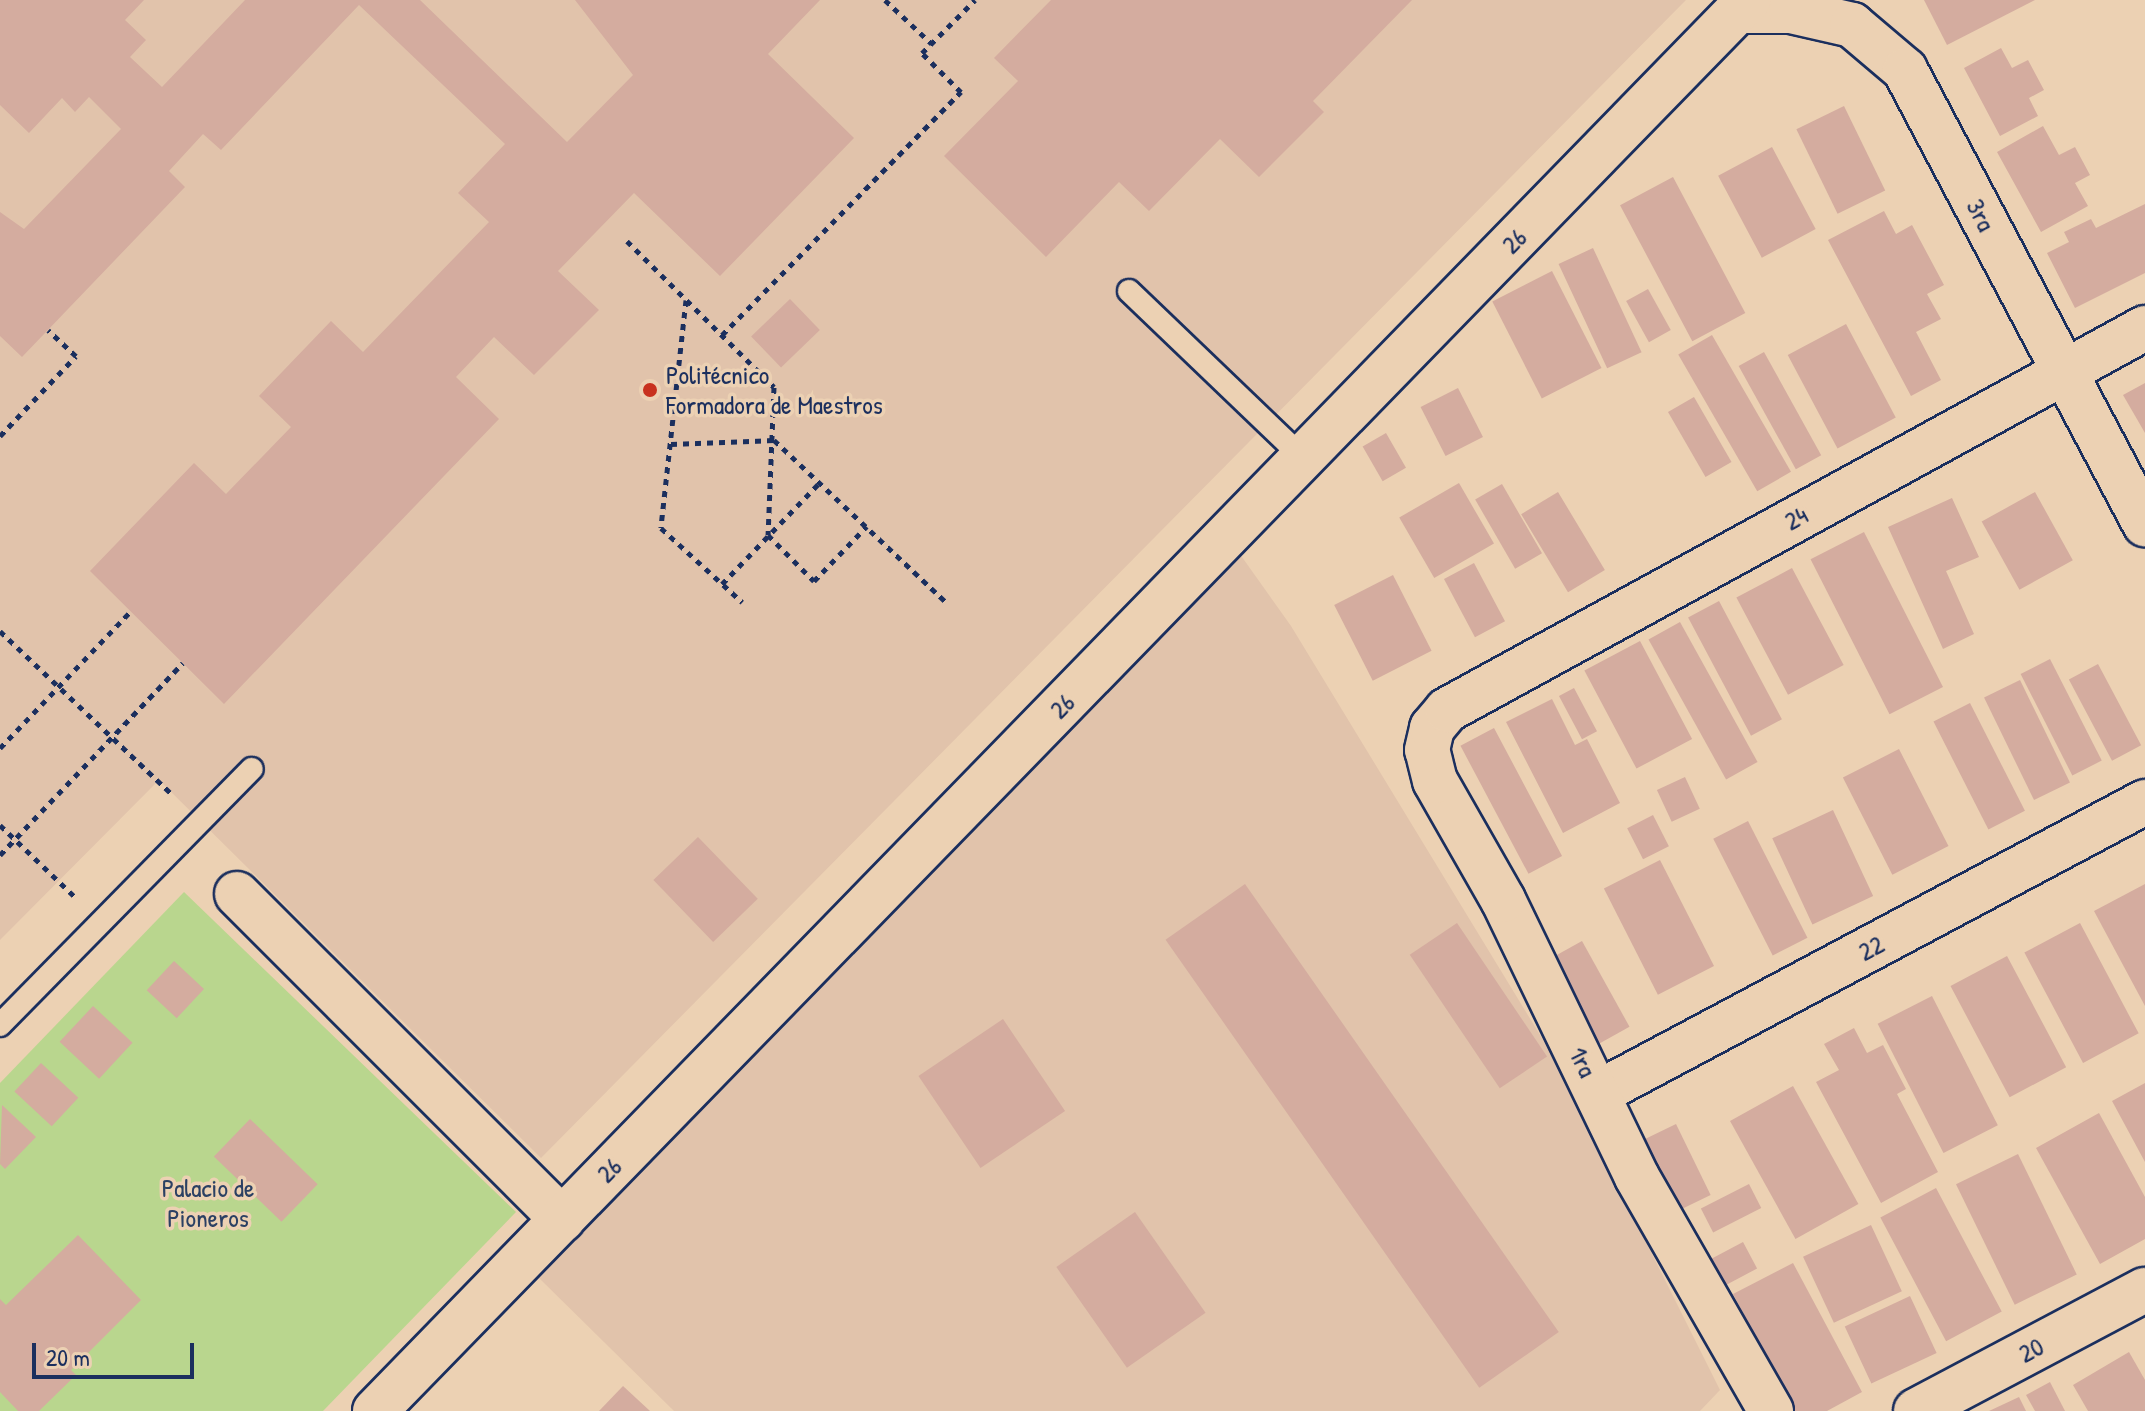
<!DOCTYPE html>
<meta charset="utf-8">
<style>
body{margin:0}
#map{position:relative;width:2145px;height:1411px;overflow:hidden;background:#ecd1b3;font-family:"Patrick Hand",sans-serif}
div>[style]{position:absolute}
.built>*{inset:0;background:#e1c3ab}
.green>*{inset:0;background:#b9d68e}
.building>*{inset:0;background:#d4ac9f;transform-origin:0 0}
.path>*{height:5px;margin-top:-2.5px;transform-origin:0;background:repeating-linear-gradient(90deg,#1b2f5e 0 6px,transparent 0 12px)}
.roads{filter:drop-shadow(2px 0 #1b2f5e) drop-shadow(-2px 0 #1b2f5e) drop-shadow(0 2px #1b2f5e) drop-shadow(0 -2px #1b2f5e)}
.service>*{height:22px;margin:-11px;padding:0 11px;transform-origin:11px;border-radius:11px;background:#ecd1b3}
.minor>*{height:44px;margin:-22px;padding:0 22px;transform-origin:22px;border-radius:22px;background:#ecd1b3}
.dots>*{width:22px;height:22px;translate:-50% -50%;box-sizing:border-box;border:4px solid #ecd1b3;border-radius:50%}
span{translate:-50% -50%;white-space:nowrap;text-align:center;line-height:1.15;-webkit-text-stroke:7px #ecd1b3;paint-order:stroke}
.street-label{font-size:26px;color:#1b2f5e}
.poi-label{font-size:26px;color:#1b2f5e}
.left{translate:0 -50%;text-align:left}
.park-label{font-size:26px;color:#2b4063}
.scale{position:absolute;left:32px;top:1343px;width:162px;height:36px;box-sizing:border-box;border:4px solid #1b2f5e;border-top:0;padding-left:10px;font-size:24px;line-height:28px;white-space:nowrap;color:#1b2f5e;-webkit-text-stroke:6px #ecd1b3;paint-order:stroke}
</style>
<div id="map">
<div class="built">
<i style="clip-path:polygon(0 0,1686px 0,541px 1158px,159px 780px,0 940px)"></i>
<i style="clip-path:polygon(1232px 543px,1291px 626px,1554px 1058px,1720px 1390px,1700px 1411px,674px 1411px,539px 1278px)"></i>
</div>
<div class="green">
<i style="clip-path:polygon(184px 892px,516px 1212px,323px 1411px,0 1411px,0 1083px)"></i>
</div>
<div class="building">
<i style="clip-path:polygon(0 0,144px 0,125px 20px,146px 40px,130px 57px,162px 87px,245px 0,420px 0,567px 142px,633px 75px,575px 0,820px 0,768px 54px,854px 138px,720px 276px,634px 193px,558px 271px,599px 310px,534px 375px,494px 337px,456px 377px,499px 419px,224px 704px,90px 571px,194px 463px,226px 494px,291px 427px,259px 396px,331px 321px,363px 352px,489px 222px,458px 193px,505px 144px,359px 5px,221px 150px,203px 134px,169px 171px,185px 187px,22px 357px,0 336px,0 212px,24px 229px,121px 129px,89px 97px,75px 112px,62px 98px,29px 133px,0 105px)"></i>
<i style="clip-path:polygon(1051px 0,1412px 0,1313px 101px,1324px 112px,1259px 177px,1220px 139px,1149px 211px,1119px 182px,1046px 257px,944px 156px,1018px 81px,994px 58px)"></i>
<i style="clip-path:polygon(1924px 0,2035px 0,1947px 45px)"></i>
<i style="clip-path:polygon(2001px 48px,2012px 68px,2028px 60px,2044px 90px,2029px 98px,2038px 116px,2000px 136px,1964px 68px)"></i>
<i style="left:1844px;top:106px;width:94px;height:53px;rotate:64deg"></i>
<i style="clip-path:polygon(2043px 126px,2059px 155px,2075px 147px,2090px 175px,2075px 183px,2088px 206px,2041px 232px,1997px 152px)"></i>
<i style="left:1772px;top:147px;width:93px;height:61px;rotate:62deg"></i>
<i style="left:1673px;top:177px;width:154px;height:60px;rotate:62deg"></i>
<i style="clip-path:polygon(2145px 204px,2145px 273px,2075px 308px,2047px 253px,2069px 242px,2064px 232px,2091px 219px,2096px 228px)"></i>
<i style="clip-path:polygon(1884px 211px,1896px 234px,1912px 225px,1944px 285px,1927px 294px,1941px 319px,1916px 332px,1941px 380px,1911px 396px,1828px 240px)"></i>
<i style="left:1593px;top:248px;width:115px;height:38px;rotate:65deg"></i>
<i style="left:1552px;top:271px;width:109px;height:67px;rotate:63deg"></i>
<i style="left:1648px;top:289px;width:47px;height:25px;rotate:61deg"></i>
<i style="left:790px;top:299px;width:43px;height:54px;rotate:46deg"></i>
<i style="left:1846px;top:324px;width:106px;height:66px;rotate:62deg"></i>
<i style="left:1712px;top:335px;width:158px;height:39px;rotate:60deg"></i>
<i style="left:1764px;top:352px;width:118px;height:29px;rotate:61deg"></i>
<i style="clip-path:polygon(2145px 383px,2145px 433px,2123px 395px)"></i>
<i style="left:1458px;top:388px;width:55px;height:42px;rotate:63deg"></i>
<i style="left:1694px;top:397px;width:75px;height:30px;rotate:60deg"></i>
<i style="left:1386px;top:433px;width:40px;height:27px;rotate:60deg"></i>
<i style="left:1459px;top:483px;width:70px;height:69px;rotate:60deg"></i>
<i style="left:1502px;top:484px;width:80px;height:31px;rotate:60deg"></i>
<i style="left:1558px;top:492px;width:91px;height:43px;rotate:59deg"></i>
<i style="left:2035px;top:492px;width:78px;height:61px;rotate:61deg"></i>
<i style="clip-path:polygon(1952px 498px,1979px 557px,1946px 571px,1974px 634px,1943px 649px,1888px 527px)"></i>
<i style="left:1864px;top:532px;width:174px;height:60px;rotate:63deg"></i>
<i style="left:1474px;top:563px;width:66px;height:34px;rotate:62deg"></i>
<i style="left:1792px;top:568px;width:110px;height:63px;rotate:62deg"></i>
<i style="left:1393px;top:575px;width:85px;height:66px;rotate:63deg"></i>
<i style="left:1719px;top:601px;width:134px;height:35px;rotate:62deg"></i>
<i style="left:1680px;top:622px;width:160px;height:36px;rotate:61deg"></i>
<i style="left:1640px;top:641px;width:111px;height:63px;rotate:62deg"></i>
<i style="left:2050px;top:659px;width:114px;height:33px;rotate:63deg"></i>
<i style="left:2098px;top:664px;width:92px;height:33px;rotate:62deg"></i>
<i style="left:2020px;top:680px;width:114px;height:40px;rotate:64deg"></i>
<i style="left:1574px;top:688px;width:49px;height:17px;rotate:62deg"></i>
<i style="clip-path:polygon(1552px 699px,1575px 745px,1587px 739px,1620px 803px,1563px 833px,1506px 722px)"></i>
<i style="left:1970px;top:703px;width:121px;height:41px;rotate:63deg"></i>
<i style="left:1494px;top:728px;width:145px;height:38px;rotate:62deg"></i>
<i style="left:1899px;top:749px;width:109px;height:63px;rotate:63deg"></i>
<i style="left:1685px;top:777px;width:35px;height:31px;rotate:65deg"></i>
<i style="left:1833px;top:810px;width:95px;height:67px;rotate:65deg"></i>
<i style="left:1653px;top:815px;width:35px;height:29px;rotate:63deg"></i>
<i style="left:1748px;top:821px;width:131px;height:39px;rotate:63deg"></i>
<i style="left:698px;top:837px;width:86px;height:62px;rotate:46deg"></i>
<i style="left:1660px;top:860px;width:119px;height:63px;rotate:63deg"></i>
<i style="left:1245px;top:884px;width:547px;height:97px;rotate:55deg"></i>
<i style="clip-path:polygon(2145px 884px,2145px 1006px,2094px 911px)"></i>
<i style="left:1457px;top:923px;width:161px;height:57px;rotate:56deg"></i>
<i style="left:2080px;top:923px;width:125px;height:63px;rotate:62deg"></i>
<i style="left:1582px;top:941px;width:98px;height:37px;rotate:61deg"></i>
<i style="left:2007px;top:956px;width:126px;height:64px;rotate:62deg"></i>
<i style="left:174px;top:961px;width:41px;height:40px;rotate:43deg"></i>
<i style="left:1932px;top:996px;width:145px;height:61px;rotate:63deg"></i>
<i style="left:93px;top:1006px;width:54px;height:49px;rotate:43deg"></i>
<i style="left:1003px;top:1019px;width:111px;height:102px;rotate:56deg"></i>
<i style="clip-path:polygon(1854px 1028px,1867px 1053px,1883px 1045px,1906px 1089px,1897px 1094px,1938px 1172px,1881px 1203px,1816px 1082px,1839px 1070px,1824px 1044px)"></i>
<i style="left:41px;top:1063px;width:51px;height:39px;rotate:43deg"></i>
<i style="clip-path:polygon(2145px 1083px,2145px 1162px,2112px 1101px)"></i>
<i style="left:1793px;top:1086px;width:135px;height:72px;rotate:61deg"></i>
<i style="clip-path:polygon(2px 1105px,36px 1137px,5px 1169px,0 1164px)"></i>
<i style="clip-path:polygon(2099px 1113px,2145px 1197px,2145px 1239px,2100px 1264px,2036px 1148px)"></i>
<i style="left:250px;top:1119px;width:94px;height:52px;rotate:44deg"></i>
<i style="left:1676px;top:1124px;width:79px;height:39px;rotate:64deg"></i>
<i style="left:2018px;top:1154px;width:134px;height:69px;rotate:64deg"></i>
<i style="left:1749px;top:1184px;width:27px;height:54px;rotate:63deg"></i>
<i style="left:1936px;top:1188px;width:140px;height:63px;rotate:62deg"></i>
<i style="left:1135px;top:1212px;width:123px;height:96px;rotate:55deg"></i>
<i style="left:1871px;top:1225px;width:73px;height:75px;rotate:65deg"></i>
<i style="clip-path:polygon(78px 1235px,141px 1300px,71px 1370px,76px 1375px,39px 1411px,18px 1411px,0 1392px,0 1299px,6px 1305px)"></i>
<i style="left:1743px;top:1242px;width:30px;height:48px;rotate:62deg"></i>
<i style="clip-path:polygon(1793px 1263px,1862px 1392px,1827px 1411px,1795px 1411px,1733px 1294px)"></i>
<i style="left:1910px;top:1296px;width:63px;height:72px;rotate:65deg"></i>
<i style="clip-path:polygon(2129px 1352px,2145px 1380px,2145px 1411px,2088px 1411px,2073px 1385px)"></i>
<i style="clip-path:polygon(2050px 1382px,2065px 1411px,2035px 1411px,2026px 1395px)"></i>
<i style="clip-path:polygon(623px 1386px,650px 1411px,599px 1411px)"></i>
<i style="clip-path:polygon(2019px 1397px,2026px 1411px,1989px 1411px)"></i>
</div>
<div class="path">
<i style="left:885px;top:0;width:64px;rotate:43.1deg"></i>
<i style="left:627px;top:241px;width:207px;rotate:44.8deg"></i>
<i style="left:774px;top:387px;width:148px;rotate:92.3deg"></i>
<i style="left:768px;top:535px;width:65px;rotate:45deg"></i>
<i style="left:814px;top:581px;width:76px;rotate:-46.1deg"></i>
<i style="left:686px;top:300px;width:229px;rotate:96.3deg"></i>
<i style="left:661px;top:528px;width:110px;rotate:42.4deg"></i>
<i style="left:722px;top:335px;width:341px;rotate:-45.5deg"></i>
<i style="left:961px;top:92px;width:55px;rotate:-135deg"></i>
<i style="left:922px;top:53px;width:75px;rotate:-45deg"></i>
<i style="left:0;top:436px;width:110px;rotate:-46.5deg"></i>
<i style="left:76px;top:356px;width:38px;rotate:-137deg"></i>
<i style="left:671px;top:444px;width:103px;rotate:-2.2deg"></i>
<i style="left:774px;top:440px;width:238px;rotate:43.3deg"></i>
<i style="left:722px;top:584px;width:141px;rotate:-46.1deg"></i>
<i style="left:0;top:631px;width:236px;rotate:43.5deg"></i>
<i style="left:0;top:748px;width:190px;rotate:-46.3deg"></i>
<i style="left:0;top:825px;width:104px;rotate:43.8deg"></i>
<i style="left:0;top:855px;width:265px;rotate:-46.4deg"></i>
</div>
<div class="roads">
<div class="service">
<i style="left:1129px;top:291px;width:241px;rotate:43.8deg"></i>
<i style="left:0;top:1025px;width:359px;rotate:-45.5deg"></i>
</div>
<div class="minor">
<i style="left:1737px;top:11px;width:54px"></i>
<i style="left:1791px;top:11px;width:63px;rotate:12.9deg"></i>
<i style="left:1852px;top:25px;width:70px;rotate:40.3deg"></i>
<i style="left:1905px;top:70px;width:514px;rotate:62.14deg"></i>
<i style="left:237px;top:894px;width:460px;rotate:45deg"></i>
<i style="left:1598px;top:1093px;width:620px;rotate:-28.01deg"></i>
<i style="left:375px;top:1411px;width:1969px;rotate:-45.78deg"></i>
<i style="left:1771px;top:1411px;width:270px;rotate:-119.8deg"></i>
<i style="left:1637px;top:1177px;width:308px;rotate:-115.8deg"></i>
<i style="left:1503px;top:900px;width:137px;rotate:-119.7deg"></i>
<i style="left:1435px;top:781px;width:32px;rotate:-104deg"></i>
<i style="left:1427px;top:750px;width:23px;rotate:-77deg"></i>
<i style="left:1432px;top:728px;width:23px;rotate:-50deg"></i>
<i style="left:1447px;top:710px;width:796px;rotate:-28.69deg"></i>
<i style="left:1916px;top:1411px;width:259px;rotate:-27.9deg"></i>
</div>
</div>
<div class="dots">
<i style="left:650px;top:390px;background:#c8321e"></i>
</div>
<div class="street-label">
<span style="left:1981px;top:215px;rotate:63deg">3ra</span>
<span style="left:1514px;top:241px;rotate:-46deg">26</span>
<span style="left:1796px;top:518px;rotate:-29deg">24</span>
<span style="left:1062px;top:706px;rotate:-46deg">26</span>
<span style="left:1871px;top:948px;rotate:-28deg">22</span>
<span style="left:1583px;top:1062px;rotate:64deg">1ra</span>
<span style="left:609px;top:1170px;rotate:-46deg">26</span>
<span style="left:2031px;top:1350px;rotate:-28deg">20</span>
</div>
<div class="poi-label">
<span class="left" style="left:666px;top:390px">Politécnico<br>Formadora de Maestros</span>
</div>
<div class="park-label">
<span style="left:208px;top:1203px">Palacio de<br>Pioneros</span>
</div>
<div class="scale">20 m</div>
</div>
